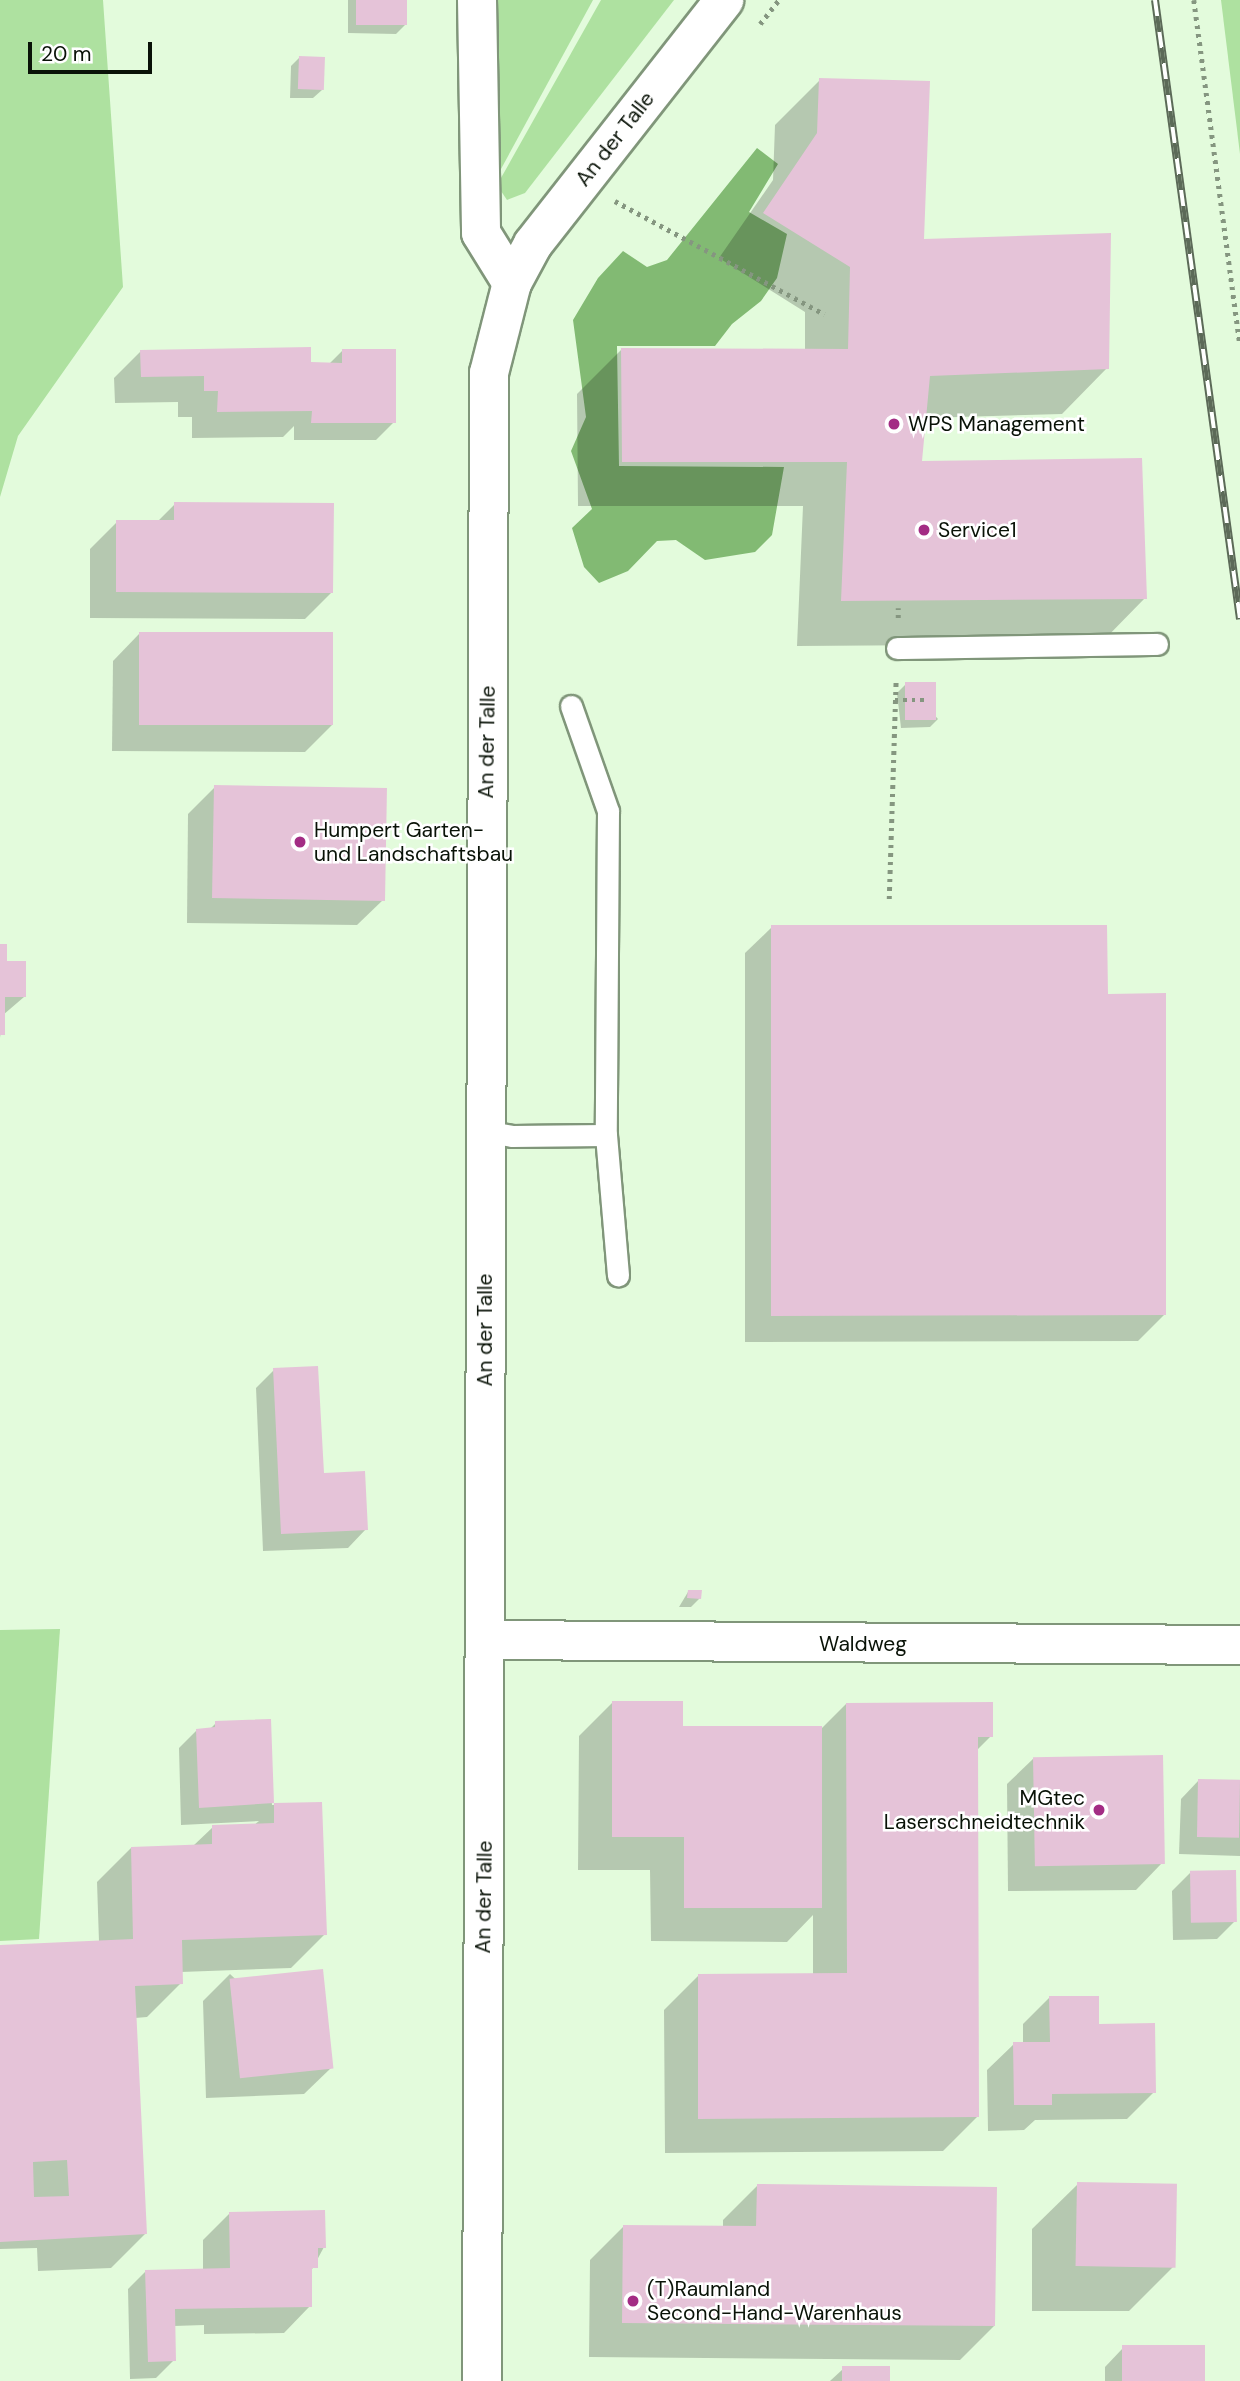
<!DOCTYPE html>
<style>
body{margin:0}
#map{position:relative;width:1240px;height:2381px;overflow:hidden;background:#e3fbdc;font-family:"DM Sans",sans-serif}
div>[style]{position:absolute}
.green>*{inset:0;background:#aee1a0}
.water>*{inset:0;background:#82ba73}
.shadow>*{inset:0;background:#0003}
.building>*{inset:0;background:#e5c3d8;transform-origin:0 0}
.path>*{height:4.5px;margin-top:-2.25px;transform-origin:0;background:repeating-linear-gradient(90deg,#859680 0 3.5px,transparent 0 8.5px)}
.roads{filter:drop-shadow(2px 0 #80967a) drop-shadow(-2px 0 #80967a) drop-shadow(0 2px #80967a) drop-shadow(0 -2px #80967a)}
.lane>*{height:21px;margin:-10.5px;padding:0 10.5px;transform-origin:10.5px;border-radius:10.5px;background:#fff}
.street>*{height:38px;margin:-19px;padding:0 19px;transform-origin:19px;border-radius:19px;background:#fff}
.rail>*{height:8px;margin-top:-4px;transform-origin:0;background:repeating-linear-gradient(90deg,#fff 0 16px,#5c6a58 0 32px);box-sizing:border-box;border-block:2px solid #5c6a58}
.dots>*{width:19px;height:19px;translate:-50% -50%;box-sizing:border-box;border:4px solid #fff;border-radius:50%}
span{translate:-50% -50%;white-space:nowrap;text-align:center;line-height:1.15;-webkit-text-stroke:5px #fff;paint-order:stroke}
.street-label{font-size:21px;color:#091207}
.poi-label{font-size:21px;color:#091207}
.left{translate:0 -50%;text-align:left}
.right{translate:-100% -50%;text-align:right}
.scale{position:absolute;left:28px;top:42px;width:124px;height:32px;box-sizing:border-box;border:4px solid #091207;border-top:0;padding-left:9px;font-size:21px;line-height:24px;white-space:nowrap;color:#091207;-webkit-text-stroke:5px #fff;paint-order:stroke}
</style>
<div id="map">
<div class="green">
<i style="clip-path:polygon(0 0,103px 0,123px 287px,18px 436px,0 497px)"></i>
<i style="clip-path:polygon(490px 0,593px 0,489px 191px)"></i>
<i style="clip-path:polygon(601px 0,674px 0,525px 193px,507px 200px,497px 185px)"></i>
<i style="clip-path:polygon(1221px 0,1240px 0,1240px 154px)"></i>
<i style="clip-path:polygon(60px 1629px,39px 1939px,0 1941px,0 1630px)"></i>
</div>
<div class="water">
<i style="clip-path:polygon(757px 148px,778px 164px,749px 212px,787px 234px,777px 278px,761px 301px,732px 324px,715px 346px,617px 346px,619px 466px,784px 467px,772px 535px,755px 552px,705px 560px,676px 540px,657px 541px,628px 571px,599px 583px,584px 567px,572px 528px,592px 509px,571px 451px,586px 417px,573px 320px,598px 278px,623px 251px,647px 267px,667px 260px)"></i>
</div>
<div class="shadow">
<i style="clip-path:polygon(348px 0,405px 0,405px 25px,396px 34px,348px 33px)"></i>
<i style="clip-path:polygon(300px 57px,322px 90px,313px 98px,290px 98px,291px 66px)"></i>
<i style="clip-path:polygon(820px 80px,922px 241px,1107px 368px,1062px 414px,924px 418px,920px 463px,1145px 598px,1100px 644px,797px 646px,803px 506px,578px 506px,577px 394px,622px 349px,805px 351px,805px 312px,719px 258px,773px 180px,775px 125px)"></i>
<i style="clip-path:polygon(343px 350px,394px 422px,376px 440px,294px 440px,294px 426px,283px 437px,192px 438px,192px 417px,178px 417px,178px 402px,115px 403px,114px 378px,141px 351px,309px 367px,329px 364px)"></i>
<i style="clip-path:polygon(175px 504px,332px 592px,305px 619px,90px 618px,90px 549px,117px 522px,157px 522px)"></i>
<i style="clip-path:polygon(139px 634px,332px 725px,305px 752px,112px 751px,113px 661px)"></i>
<i style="clip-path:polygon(906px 684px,938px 719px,930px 727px,901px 728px,897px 693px)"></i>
<i style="clip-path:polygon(215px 787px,384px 899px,357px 925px,187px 923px,188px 814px)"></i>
<i style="clip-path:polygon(772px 927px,1106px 995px,1165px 1314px,1138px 1341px,745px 1342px,745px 953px)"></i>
<i style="clip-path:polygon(0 946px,24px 997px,3px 1015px,0 1038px)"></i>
<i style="clip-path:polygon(274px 1370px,322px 1475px,366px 1529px,348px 1548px,263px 1551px,256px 1388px)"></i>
<i style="clip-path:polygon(688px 1592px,700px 1598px,691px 1607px,679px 1607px)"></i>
<i style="clip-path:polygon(613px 1702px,681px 1728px,820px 1730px,846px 1704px,991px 1736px,976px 1751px,977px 2117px,943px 2151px,665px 2153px,664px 2010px,698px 1976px,813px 1975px,813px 1915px,787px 1942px,651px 1941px,650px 1870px,578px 1870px,579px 1736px)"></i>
<i style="clip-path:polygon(269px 1721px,272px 1805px,320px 1803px,325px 1934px,291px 1968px,181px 1972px,181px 1983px,147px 2017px,135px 2018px,145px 2234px,111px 2268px,38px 2271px,37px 2248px,0 2249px,0 1947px,99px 1942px,97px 1882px,131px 1848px,193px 1846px,213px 1827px,254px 1825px,259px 1821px,181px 1825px,179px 1748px,197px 1730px,209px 1730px,216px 1723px)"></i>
<i style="clip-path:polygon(1034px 1758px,1162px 1863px,1136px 1890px,1008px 1891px,1007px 1784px)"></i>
<i style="clip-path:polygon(1199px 1780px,1240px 1781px,1240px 1856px,1179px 1854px,1181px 1799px)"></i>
<i style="clip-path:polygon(1190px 1873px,1235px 1921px,1217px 1939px,1173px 1940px,1172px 1891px)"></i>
<i style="clip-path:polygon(230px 1974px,331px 2068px,304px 2094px,206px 2098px,203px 2001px)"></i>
<i style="clip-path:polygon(1050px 1997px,1098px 2026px,1154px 2092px,1127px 2119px,1035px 2120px,1024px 2130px,988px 2131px,987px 2070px,1014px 2044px,1023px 2044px,1023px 2024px)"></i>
<i style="clip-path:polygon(1078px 2184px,1174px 2266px,1129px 2311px,1032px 2311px,1032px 2229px)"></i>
<i style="clip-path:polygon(757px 2186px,994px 2326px,960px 2360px,589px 2357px,590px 2260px,624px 2226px,723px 2228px,723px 2220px)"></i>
<i style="clip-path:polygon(230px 2213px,324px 2247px,310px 2273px,310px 2306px,284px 2333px,204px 2334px,204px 2325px,174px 2326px,174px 2360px,156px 2378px,130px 2379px,128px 2289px,146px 2271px,203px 2270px,203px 2240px)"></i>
<i style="clip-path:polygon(1123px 2348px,1204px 2381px,1105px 2381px,1105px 2367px)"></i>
<i style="clip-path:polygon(843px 2369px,889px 2381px,830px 2381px)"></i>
</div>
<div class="building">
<i style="left:356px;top:0;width:51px;height:25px"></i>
<i style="left:299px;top:56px;width:26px;height:33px;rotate:2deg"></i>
<i style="clip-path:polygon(819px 78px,930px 81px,924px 239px,1111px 233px,1109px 369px,930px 376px,922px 461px,1142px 458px,1147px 599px,841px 601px,847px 462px,622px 462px,621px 348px,848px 349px,850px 267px,763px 213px,817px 133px)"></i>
<i style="clip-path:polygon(311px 347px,311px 362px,342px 363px,342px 349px,396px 349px,396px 423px,311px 423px,312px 411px,217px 412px,218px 391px,204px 391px,204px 376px,141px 377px,140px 350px)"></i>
<i style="clip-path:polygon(174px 502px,334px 503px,333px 593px,116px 592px,116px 520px,174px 520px)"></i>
<i style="left:139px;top:632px;width:194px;height:93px"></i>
<i style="left:905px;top:682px;width:31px;height:38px"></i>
<i style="left:214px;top:785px;width:173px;height:113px;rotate:1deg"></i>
<i style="clip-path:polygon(771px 925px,1107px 925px,1108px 994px,1166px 993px,1166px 1315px,771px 1316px)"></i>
<i style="clip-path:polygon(0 944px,7px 944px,7px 961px,26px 961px,26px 997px,5px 997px,5px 1035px,0 1035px)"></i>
<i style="clip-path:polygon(318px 1366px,324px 1473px,365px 1471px,368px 1530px,281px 1534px,273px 1368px)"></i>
<i style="clip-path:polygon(688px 1590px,702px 1590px,701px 1599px,687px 1598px)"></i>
<i style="clip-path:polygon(612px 1701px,683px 1701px,683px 1726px,822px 1726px,822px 1908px,684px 1908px,684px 1837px,612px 1837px)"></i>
<i style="clip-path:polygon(993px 1702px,993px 1737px,978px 1737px,979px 2117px,698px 2119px,698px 1974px,847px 1973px,846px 1703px)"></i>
<i style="clip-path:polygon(evenodd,271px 1719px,274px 1803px,322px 1802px,327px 1935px,182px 1940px,183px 1984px,135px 1986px,147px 2234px,0 2242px,0 1945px,133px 1939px,131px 1847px,212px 1844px,212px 1825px,274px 1823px,274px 1803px,199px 1808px,196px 1729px,215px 1727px,215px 1721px,271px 1719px,67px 2160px,69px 2196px,34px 2197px,33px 2162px,67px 2160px)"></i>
<i style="left:1163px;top:1755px;width:109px;height:130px;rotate:89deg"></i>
<i style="left:1198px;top:1779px;width:42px;height:58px;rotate:1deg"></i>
<i style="left:1236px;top:1870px;width:52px;height:46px;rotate:89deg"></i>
<i style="left:323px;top:1969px;width:100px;height:94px;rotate:84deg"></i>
<i style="clip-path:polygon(1049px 1996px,1099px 1996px,1099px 2024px,1155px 2023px,1156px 2093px,1052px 2094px,1052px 2105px,1014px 2105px,1013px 2042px,1050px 2042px)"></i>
<i style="left:1077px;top:2182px;width:100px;height:84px;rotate:1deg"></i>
<i style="clip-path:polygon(757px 2184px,997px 2187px,995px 2326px,622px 2323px,623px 2225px,756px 2226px)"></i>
<i style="clip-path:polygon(325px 2210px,326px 2248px,318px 2248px,318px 2268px,312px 2268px,312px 2307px,175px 2309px,176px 2361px,148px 2362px,145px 2270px,230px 2268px,229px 2212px)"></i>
<i style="left:1205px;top:2345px;width:36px;height:83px;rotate:90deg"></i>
<i style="left:890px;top:2366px;width:15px;height:48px;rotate:90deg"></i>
</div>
<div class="path">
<i style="left:1194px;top:0;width:347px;rotate:82.4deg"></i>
<i style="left:760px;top:24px;width:31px;rotate:-52deg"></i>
<i style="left:615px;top:201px;width:238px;rotate:28.4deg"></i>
<i style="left:898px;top:618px;width:10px;rotate:-90deg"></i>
<i style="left:895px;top:700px;width:32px"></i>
<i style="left:889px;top:899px;width:220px;rotate:-88.2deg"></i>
</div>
<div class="roads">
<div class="lane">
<i style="left:897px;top:648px;width:260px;rotate:-0.9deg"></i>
<i style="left:571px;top:706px;width:111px;rotate:70.6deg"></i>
<i style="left:608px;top:811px;width:324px;rotate:90.4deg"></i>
<i style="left:606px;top:1135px;width:141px;rotate:85.1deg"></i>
<i style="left:484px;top:1131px;width:28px;rotate:10deg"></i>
<i style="left:512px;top:1136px;width:94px;rotate:-0.6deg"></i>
</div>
<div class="street">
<i style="left:477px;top:0;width:233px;rotate:89deg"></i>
<i style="left:481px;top:233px;width:59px;rotate:58.2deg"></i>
<i style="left:486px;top:1640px;width:754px;rotate:0.38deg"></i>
<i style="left:482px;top:2381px;width:2008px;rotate:-89.8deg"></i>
<i style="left:489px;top:373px;width:93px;rotate:-75.7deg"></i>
<i style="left:512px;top:283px;width:44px;rotate:-61.7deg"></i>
<i style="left:533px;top:244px;width:310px;rotate:-51.9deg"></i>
</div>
</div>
<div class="rail">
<i style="left:1155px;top:0;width:625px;rotate:82.18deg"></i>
</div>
<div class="dots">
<i style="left:894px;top:424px;background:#a32c84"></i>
<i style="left:924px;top:530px;background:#a32c84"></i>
<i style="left:300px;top:842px;background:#a32c84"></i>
<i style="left:1099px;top:1810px;background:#a32c84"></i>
<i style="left:633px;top:2301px;background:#a32c84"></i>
</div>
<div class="street-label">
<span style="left:615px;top:139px;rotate:-52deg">An der Talle</span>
<span style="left:487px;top:742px;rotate:-89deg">An der Talle</span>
<span style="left:485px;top:1330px;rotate:-90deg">An der Talle</span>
<span style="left:863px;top:1644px">Waldweg</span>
<span style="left:484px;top:1897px;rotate:-89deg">An der Talle</span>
</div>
<div class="poi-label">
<span class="left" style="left:908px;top:424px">WPS Management</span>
<span class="left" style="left:938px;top:530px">Service1</span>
<span class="left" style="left:314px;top:842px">Humpert Garten-<br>und Landschaftsbau</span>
<span class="right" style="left:1085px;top:1810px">MGtec<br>Laserschneidtechnik</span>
<span class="left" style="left:647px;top:2301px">(T)Raumland<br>Second-Hand-Warenhaus</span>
</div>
<div class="scale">20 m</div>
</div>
